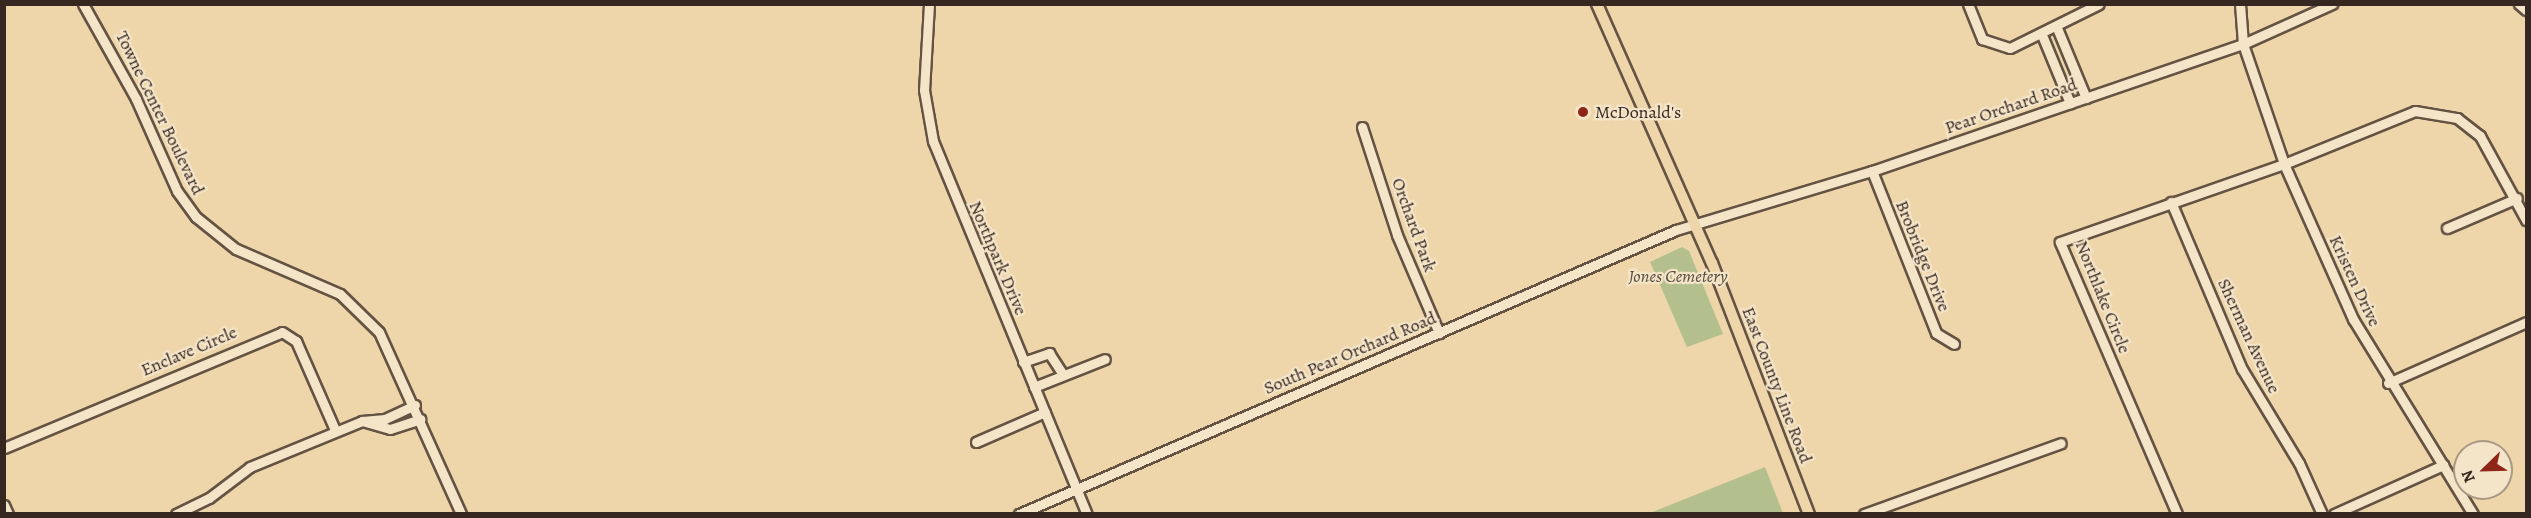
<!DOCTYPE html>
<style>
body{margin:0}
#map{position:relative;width:2531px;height:518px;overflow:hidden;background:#eed6aa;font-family:Alegreya,serif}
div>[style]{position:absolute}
.green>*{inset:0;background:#b3bf8d}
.roads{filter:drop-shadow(2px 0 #645343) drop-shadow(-2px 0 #645343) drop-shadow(0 2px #645343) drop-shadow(0 -2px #645343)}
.minor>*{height:9px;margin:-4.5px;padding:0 4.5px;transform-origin:4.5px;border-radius:4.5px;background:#f4e4c8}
.major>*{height:10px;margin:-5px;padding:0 5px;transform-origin:5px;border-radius:5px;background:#eed6aa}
.dots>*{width:16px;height:16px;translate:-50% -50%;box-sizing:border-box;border:3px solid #f4e4c8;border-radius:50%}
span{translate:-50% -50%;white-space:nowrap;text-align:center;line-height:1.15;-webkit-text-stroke:4.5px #f4e4c8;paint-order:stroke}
.street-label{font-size:18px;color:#362721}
.poi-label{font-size:18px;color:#362721}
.left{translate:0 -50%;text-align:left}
.park-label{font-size:18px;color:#554d3c;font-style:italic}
.frame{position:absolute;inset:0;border:6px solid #362721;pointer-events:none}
.north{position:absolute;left:2453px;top:440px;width:60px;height:60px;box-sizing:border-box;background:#f4e4c8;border:2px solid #a89885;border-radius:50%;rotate:247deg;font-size:16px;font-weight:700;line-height:24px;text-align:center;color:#362721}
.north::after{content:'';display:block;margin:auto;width:21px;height:27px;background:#8f2418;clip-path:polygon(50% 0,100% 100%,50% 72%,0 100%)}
</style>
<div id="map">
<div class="green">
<i style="clip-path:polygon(1682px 247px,1689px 251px,1723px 334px,1687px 347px,1650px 262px)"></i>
<i style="clip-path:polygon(1765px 467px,1783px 513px,1650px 513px)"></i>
</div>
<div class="roads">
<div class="minor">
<i style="left:83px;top:4px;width:109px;rotate:60.8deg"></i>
<i style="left:136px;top:99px;width:101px;rotate:66deg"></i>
<i style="left:177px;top:191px;width:32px;rotate:54deg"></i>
<i style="left:196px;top:217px;width:51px;rotate:38.7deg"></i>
<i style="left:236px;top:249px;width:113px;rotate:23.4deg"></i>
<i style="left:340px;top:294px;width:54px;rotate:44.3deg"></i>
<i style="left:379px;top:332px;width:200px;rotate:65.7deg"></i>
<i style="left:929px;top:4px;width:86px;rotate:93.3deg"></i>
<i style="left:924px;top:90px;width:52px;rotate:80deg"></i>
<i style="left:933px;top:141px;width:404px;rotate:67.6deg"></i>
<i style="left:1968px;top:4px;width:38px;rotate:68deg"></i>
<i style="left:1982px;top:39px;width:29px;rotate:18deg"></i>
<i style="left:2010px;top:48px;width:99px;rotate:-26.3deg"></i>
<i style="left:2240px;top:4px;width:40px;rotate:85.7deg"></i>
<i style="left:2243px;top:44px;width:127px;rotate:71.1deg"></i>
<i style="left:2284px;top:164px;width:170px;rotate:66deg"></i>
<i style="left:2353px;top:319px;width:229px;rotate:58.4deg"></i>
<i style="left:2519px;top:4px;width:9px;rotate:41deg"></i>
<i style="left:2057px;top:28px;width:76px;rotate:67.5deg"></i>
<i style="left:2042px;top:35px;width:74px;rotate:67.6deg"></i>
<i style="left:1362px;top:127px;width:114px;rotate:72deg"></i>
<i style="left:1397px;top:235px;width:107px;rotate:66.8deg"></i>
<i style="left:1872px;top:171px;width:174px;rotate:68.4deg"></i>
<i style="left:1936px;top:333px;width:21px;rotate:31deg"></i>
<i style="left:2171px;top:202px;width:181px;rotate:67deg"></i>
<i style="left:2242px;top:369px;width:110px;rotate:58.8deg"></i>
<i style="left:2299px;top:463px;width:56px;rotate:65.7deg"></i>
<i style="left:2447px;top:228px;width:76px;rotate:-23.2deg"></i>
<i style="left:1023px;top:362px;width:28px;rotate:-19deg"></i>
<i style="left:1049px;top:353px;width:24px;rotate:57deg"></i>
<i style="left:2388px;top:383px;width:151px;rotate:-23.8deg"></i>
<i style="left:1034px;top:387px;width:76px;rotate:-21.5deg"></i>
<i style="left:415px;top:405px;width:33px;rotate:155deg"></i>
<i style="left:385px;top:419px;width:23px;rotate:175deg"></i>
<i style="left:362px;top:421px;width:29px;rotate:16deg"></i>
<i style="left:390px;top:429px;width:32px;rotate:-18deg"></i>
<i style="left:976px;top:442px;width:75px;rotate:-23.5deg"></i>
<i style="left:4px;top:448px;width:301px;rotate:-22.6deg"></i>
<i style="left:282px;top:332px;width:17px;rotate:33deg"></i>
<i style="left:296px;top:341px;width:97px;rotate:66.3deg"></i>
<i style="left:4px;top:505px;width:10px;rotate:66deg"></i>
<i style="left:176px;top:514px;width:37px;rotate:-26deg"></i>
<i style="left:209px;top:498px;width:51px;rotate:-37.1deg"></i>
<i style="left:250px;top:467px;width:121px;rotate:-22.3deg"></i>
<i style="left:1019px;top:514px;width:716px;rotate:-23.38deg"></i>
<i style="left:1676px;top:230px;width:205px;rotate:-16.8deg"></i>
<i style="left:1872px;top:171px;width:392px;rotate:-18.9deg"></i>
<i style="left:2243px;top:44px;width:98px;rotate:-24.2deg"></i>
<i style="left:1864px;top:514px;width:209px;rotate:-19.8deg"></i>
<i style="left:2177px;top:514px;width:296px;rotate:-113.3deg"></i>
<i style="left:2060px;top:242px;width:237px;rotate:-19.2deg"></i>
<i style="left:2284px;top:164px;width:141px;rotate:-22deg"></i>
<i style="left:2415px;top:111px;width:43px;rotate:9.5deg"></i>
<i style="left:2457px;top:118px;width:29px;rotate:38deg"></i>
<i style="left:2480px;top:136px;width:96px;rotate:61.3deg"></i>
<i style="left:2334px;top:514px;width:120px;rotate:-24.2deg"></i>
</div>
<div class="major">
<i style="left:1597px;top:4px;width:283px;rotate:66.1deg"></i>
<i style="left:1712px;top:263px;width:269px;rotate:68.9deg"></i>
</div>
</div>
<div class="dots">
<i style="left:1583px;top:112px;background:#8f2418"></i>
</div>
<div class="street-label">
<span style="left:2011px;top:106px;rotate:-19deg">Pear Orchard Road</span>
<span style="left:160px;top:113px;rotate:64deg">Towne Center Boulevard</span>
<span style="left:1414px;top:225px;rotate:70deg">Orchard Park</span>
<span style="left:1923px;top:256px;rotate:68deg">Brobridge Drive</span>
<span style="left:998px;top:258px;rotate:67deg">Northpark Drive</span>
<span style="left:2355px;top:281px;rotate:65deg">Kristen Drive</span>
<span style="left:2103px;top:297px;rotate:68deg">Northlake Circle</span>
<span style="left:2249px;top:336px;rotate:65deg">Sherman Avenue</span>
<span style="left:189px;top:351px;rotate:-23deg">Enclave Circle</span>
<span style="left:1350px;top:353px;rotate:-23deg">South Pear Orchard Road</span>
<span style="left:1777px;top:385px;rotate:69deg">East County Line Road</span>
</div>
<div class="poi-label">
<span class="left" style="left:1595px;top:112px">McDonald's</span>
</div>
<div class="park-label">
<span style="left:1678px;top:276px">Jones Cemetery</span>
</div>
<div class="frame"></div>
<div class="north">N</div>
</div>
